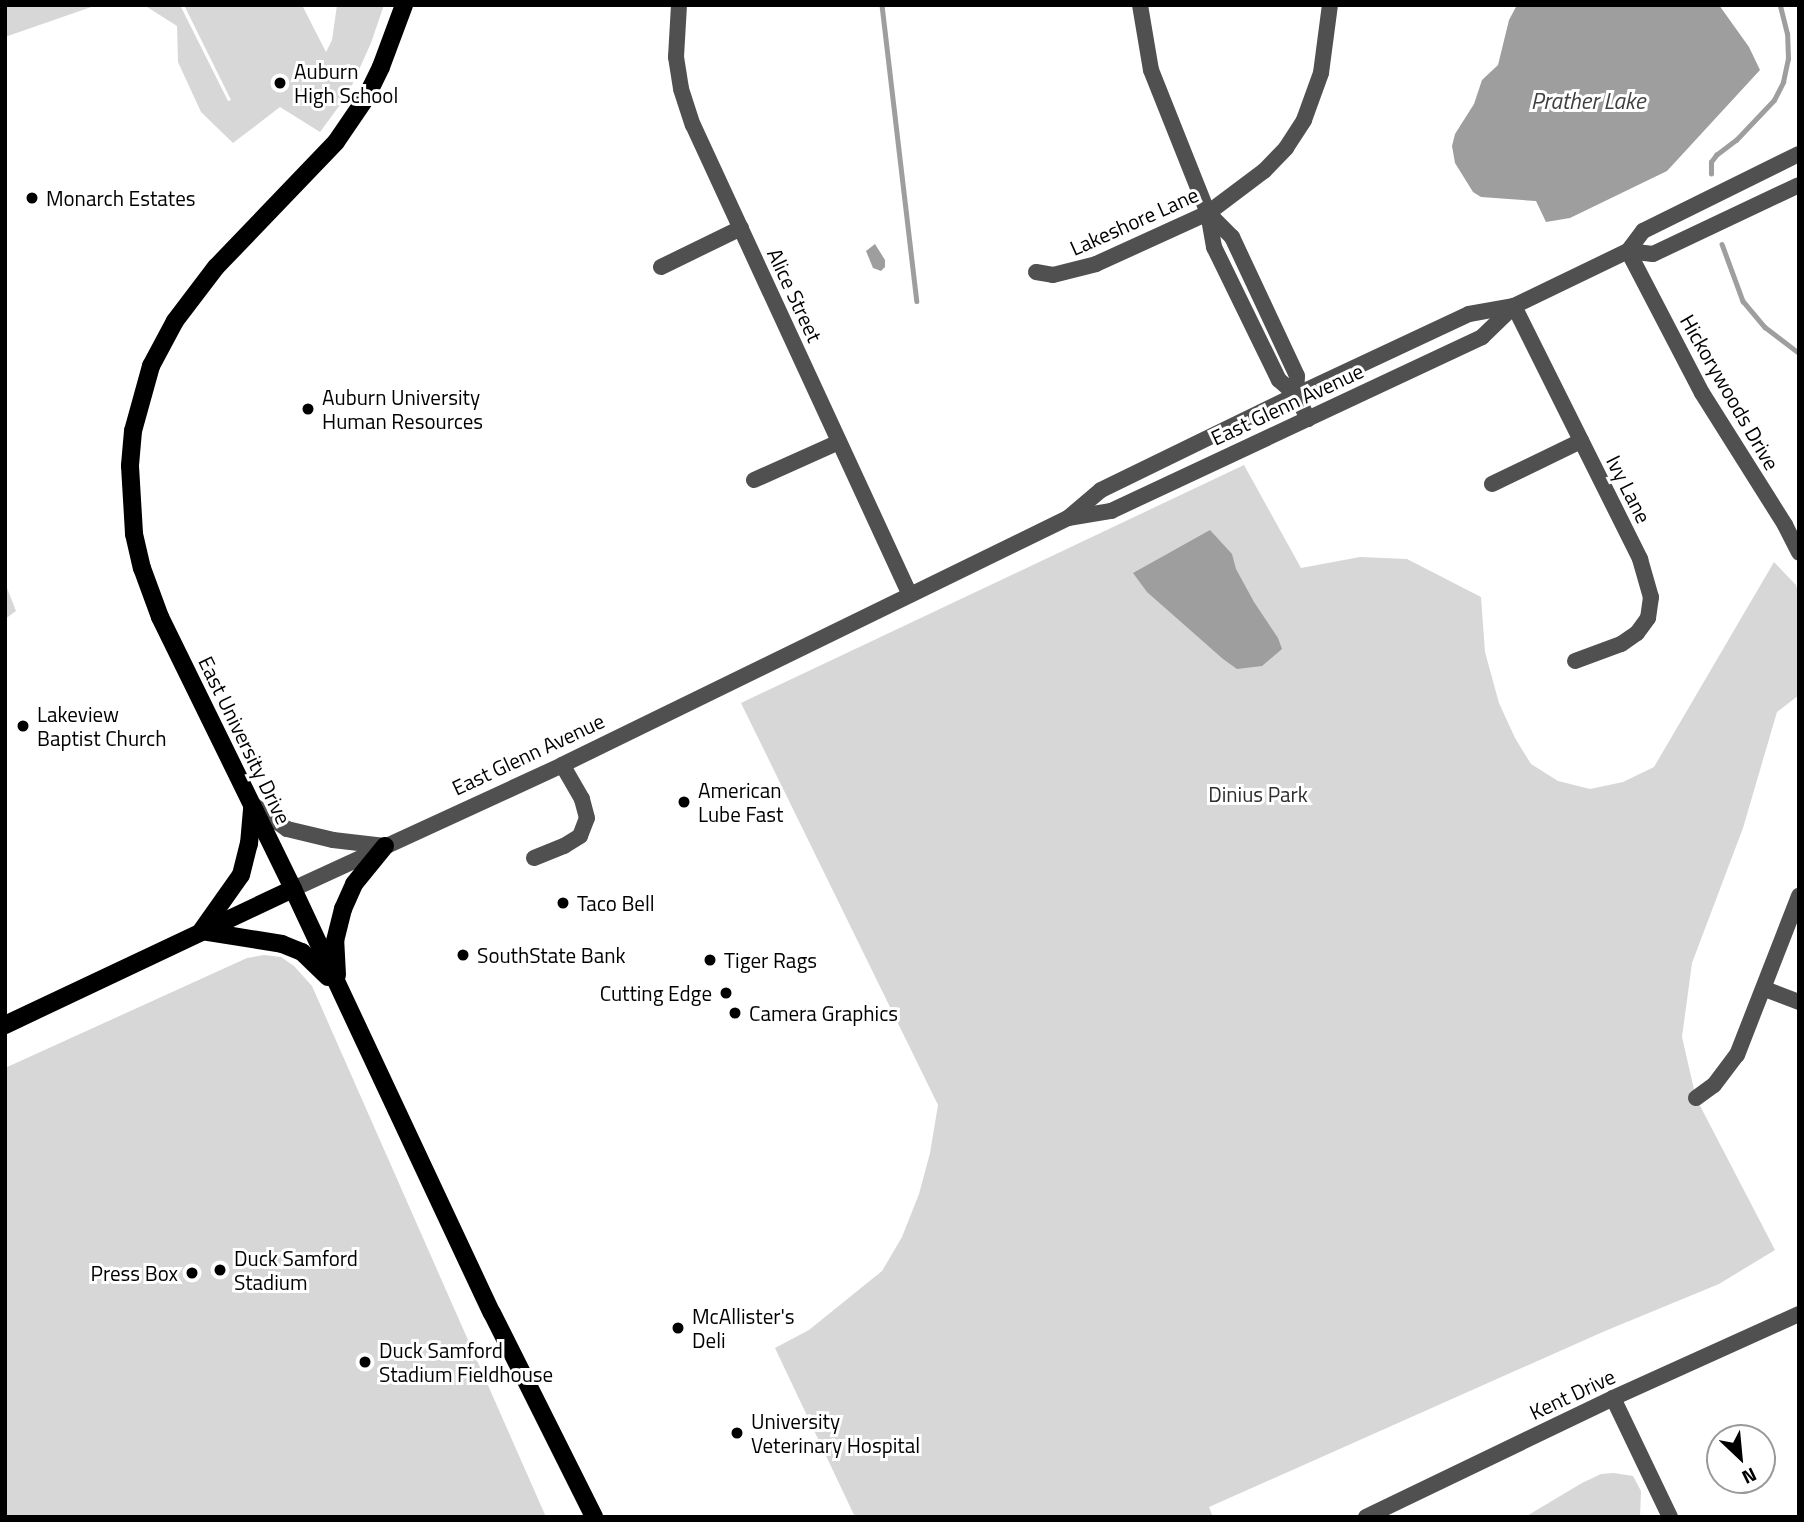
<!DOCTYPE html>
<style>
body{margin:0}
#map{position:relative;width:1804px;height:1522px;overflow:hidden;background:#fff;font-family:"Titillium Web",sans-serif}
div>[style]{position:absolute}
.green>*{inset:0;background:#d7d7d7}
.water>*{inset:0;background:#9e9e9e}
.stream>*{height:4.5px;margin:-2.25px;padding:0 2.25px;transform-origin:2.25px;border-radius:2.25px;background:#9e9e9e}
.minor>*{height:16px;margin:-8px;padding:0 8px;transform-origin:8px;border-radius:8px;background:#505050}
.major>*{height:18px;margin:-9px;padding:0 9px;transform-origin:9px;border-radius:9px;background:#000}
.dots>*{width:19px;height:19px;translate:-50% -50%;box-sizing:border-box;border:4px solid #fff;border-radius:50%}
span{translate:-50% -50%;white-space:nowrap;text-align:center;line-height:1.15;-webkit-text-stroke:6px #fff;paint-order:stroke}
.poi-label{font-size:21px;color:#000}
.left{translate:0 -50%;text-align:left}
.right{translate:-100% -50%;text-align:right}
.street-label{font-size:21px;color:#000}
.park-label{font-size:21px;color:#2e2e2e}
.water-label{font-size:23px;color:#3f3f3f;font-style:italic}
.frame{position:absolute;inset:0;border:7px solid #000;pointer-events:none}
.north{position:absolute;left:1706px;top:1424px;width:70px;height:70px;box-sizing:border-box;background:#fff;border:2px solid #999;border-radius:50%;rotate:154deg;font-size:19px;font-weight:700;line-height:28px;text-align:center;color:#000}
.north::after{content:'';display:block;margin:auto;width:24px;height:32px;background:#000;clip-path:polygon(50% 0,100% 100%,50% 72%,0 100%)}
</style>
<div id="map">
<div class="green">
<i style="clip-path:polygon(5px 5px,97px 5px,5px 37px)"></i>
<i style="clip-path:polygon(144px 5px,180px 5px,228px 101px,231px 100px,184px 5px,302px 5px,326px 52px,332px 40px,337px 5px,384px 5px,371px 43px,348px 94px,320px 132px,280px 107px,233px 143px,201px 112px,178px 62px,177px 26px)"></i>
<i style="clip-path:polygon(1244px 465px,1301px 568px,1360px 557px,1407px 559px,1481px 597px,1485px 652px,1499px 703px,1515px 738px,1531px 764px,1558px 781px,1590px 789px,1623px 782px,1654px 767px,1774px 562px,1796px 585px,1799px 597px,1799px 695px,1777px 712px,1743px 828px,1692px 963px,1682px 1037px,1696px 1098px,1775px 1250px,1719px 1284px,1605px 1331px,1209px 1507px,1213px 1517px,855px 1517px,775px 1348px,809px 1330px,882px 1271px,902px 1237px,919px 1194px,930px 1153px,938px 1105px,741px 703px)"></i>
<i style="clip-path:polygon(5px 583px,16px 611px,5px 619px)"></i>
<i style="clip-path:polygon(264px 955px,281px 957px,294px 966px,312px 986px,546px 1517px,5px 1517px,5px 1068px,247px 958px)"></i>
<i style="clip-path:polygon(1614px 1473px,1633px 1476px,1641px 1491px,1640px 1517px,1525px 1517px,1582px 1483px,1601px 1474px)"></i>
</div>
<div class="water">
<i style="clip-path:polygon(1517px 5px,1719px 5px,1749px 47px,1760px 70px,1667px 171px,1570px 218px,1546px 222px,1536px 201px,1481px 197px,1473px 192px,1455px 163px,1452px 146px,1455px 134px,1474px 104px,1482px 80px,1498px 65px,1509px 20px)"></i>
<i style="clip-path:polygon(875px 244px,885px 260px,885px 267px,881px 271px,873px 268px,866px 251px)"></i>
<i style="clip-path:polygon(1210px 530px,1232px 554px,1236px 569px,1254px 602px,1278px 638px,1282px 649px,1262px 666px,1237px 669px,1223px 659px,1147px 592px,1133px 573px)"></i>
</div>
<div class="stream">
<i style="left:882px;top:5px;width:298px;rotate:83.3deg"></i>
<i style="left:1711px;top:174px;width:12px;rotate:-90deg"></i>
<i style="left:1711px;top:162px;width:9px;rotate:-54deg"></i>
<i style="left:1716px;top:155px;width:25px;rotate:-37deg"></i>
<i style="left:1736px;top:140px;width:55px;rotate:-46.5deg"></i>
<i style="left:1774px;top:100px;width:20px;rotate:-63deg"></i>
<i style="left:1783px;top:82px;width:24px;rotate:-78deg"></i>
<i style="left:1788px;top:59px;width:25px;rotate:-92deg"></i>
<i style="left:1787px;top:34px;width:30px;rotate:-104deg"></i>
<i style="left:1722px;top:244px;width:61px;rotate:69.8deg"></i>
<i style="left:1743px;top:301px;width:34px;rotate:50deg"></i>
<i style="left:1765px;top:327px;width:43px;rotate:37.4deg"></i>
</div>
<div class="minor">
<i style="left:679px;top:5px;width:52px;rotate:93.3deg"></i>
<i style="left:676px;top:57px;width:32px;rotate:81deg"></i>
<i style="left:681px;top:89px;width:38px;rotate:72deg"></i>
<i style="left:693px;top:125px;width:515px;rotate:65.22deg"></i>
<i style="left:1140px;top:5px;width:66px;rotate:80.4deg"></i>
<i style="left:1151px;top:70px;width:154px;rotate:68.3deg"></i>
<i style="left:1208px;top:213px;width:35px;rotate:80deg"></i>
<i style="left:1214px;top:247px;width:148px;rotate:64deg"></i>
<i style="left:1279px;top:380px;width:23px;rotate:41deg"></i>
<i style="left:1296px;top:395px;width:27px;rotate:63deg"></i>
<i style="left:1208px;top:213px;width:34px;rotate:45deg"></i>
<i style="left:1232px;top:237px;width:153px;rotate:64.9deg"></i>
<i style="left:1297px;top:376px;width:19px;rotate:93deg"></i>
<i style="left:1628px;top:251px;width:160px;rotate:62.5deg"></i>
<i style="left:1702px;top:393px;width:156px;rotate:57.8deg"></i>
<i style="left:1785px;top:525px;width:31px;rotate:63deg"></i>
<i style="left:1628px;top:251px;width:25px;rotate:7deg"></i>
<i style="left:1653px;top:254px;width:161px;rotate:-25.3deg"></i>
<i style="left:661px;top:267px;width:89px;rotate:-26deg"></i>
<i style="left:1036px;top:272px;width:17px;rotate:10deg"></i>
<i style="left:1053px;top:275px;width:44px;rotate:-14.3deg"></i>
<i style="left:1096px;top:264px;width:123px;rotate:-24.5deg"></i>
<i style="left:1208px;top:213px;width:70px;rotate:-36.9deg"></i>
<i style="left:1264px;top:171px;width:32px;rotate:-46deg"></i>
<i style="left:1286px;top:148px;width:33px;rotate:-57deg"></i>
<i style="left:1304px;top:120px;width:50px;rotate:-70.1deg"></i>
<i style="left:1321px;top:73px;width:69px;rotate:-82.5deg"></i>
<i style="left:1514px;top:306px;width:283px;rotate:63.5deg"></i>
<i style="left:1640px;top:559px;width:40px;rotate:74deg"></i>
<i style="left:1651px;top:597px;width:21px;rotate:98deg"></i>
<i style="left:1648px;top:618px;width:19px;rotate:126deg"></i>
<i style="left:1637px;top:633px;width:19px;rotate:145deg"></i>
<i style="left:1621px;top:644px;width:49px;rotate:159.7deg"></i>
<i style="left:754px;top:480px;width:93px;rotate:-24.1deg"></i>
<i style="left:1492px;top:484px;width:99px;rotate:-25.8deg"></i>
<i style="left:1068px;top:518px;width:44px;rotate:-9.2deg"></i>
<i style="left:1111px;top:511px;width:410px;rotate:-25.1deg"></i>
<i style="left:1482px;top:337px;width:45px;rotate:-44.1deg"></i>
<i style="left:252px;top:804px;width:43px;rotate:35.5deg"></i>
<i style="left:287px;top:829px;width:47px;rotate:13.4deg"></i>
<i style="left:333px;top:840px;width:52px;rotate:6.6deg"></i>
<i style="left:534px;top:858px;width:32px;rotate:-22deg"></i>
<i style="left:564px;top:846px;width:19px;rotate:-32deg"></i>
<i style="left:580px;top:836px;width:19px;rotate:-69deg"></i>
<i style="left:587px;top:818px;width:20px;rotate:-105deg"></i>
<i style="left:582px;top:799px;width:39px;rotate:-120deg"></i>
<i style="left:293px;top:889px;width:296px;rotate:-24.7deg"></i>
<i style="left:562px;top:765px;width:563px;rotate:-26.02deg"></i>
<i style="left:1068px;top:518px;width:43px;rotate:-40.3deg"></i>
<i style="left:1101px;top:490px;width:217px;rotate:-26deg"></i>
<i style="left:1296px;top:395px;width:191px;rotate:-25.1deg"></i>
<i style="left:1469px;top:314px;width:46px;rotate:-10.1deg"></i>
<i style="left:1514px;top:306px;width:127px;rotate:-25.8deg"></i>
<i style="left:1628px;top:251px;width:25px;rotate:-53deg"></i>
<i style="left:1643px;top:231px;width:174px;rotate:-26.3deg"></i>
<i style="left:1765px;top:989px;width:36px;rotate:21deg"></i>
<i style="left:1696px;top:1098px;width:22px;rotate:-36deg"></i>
<i style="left:1714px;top:1085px;width:38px;rotate:-53deg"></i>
<i style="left:1737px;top:1055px;width:171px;rotate:-68.7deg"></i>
<i style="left:1613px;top:1398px;width:132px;rotate:64.4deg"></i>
<i style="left:1366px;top:1517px;width:274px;rotate:-25.7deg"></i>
<i style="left:1613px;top:1398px;width:204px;rotate:-24.3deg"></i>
</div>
<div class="major">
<i style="left:404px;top:5px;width:66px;rotate:110.4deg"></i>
<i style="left:381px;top:67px;width:34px;rotate:116deg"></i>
<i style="left:366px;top:98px;width:53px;rotate:124.3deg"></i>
<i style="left:336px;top:142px;width:173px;rotate:133.8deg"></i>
<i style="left:216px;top:267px;width:68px;rotate:127.2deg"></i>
<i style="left:175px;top:321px;width:51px;rotate:118.1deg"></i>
<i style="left:151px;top:366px;width:67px;rotate:105.5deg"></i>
<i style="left:133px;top:431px;width:35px;rotate:95deg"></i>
<i style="left:130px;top:466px;width:68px;rotate:86.6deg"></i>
<i style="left:134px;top:534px;width:35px;rotate:77deg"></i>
<i style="left:142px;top:568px;width:52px;rotate:69.8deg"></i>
<i style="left:160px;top:617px;width:303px;rotate:63.9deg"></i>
<i style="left:293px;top:889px;width:468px;rotate:64.9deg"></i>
<i style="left:492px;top:1313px;width:228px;rotate:63.4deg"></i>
<i style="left:202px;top:930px;width:67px;rotate:-54.7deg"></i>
<i style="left:241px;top:875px;width:32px;rotate:-76deg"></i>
<i style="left:249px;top:844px;width:37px;rotate:-85deg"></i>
<i style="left:202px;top:931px;width:81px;rotate:9.2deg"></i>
<i style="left:282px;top:944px;width:22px;rotate:22deg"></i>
<i style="left:302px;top:952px;width:36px;rotate:44deg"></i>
<i style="left:337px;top:975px;width:34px;rotate:-93deg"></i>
<i style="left:335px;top:941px;width:33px;rotate:-76deg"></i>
<i style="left:343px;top:909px;width:27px;rotate:-66deg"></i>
<i style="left:354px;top:884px;width:49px;rotate:-50.8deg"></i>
<i style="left:5px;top:1025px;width:318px;rotate:-25.3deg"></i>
</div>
<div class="dots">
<i style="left:280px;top:83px;background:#000"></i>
<i style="left:32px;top:198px;background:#000"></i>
<i style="left:308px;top:409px;background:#000"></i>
<i style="left:23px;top:726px;background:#000"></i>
<i style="left:684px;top:802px;background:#000"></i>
<i style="left:563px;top:903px;background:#000"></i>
<i style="left:463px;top:955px;background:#000"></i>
<i style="left:710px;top:960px;background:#000"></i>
<i style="left:726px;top:993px;background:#000"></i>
<i style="left:735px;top:1013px;background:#000"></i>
<i style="left:220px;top:1270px;background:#000"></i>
<i style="left:192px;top:1273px;background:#000"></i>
<i style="left:678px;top:1328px;background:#000"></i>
<i style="left:365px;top:1362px;background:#000"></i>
<i style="left:737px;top:1433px;background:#000"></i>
</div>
<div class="poi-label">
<span class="left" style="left:294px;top:83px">Auburn<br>High School</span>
<span class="left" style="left:46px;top:198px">Monarch Estates</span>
<span class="left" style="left:322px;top:409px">Auburn University<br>Human Resources</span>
<span class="left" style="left:37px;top:726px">Lakeview<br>Baptist Church</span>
<span class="left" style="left:698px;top:802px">American<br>Lube Fast</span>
<span class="left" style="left:577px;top:903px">Taco Bell</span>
<span class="left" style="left:477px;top:955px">SouthState Bank</span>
<span class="left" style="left:724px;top:960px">Tiger Rags</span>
<span class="right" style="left:712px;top:993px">Cutting Edge</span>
<span class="left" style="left:749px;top:1013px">Camera Graphics</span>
<span class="left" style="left:234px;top:1270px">Duck Samford<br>Stadium</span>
<span class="right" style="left:178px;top:1273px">Press Box</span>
<span class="left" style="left:692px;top:1328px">McAllister's<br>Deli</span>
<span class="left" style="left:379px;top:1362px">Duck Samford<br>Stadium Fieldhouse</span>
<span class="left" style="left:751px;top:1433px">University<br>Veterinary Hospital</span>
</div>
<div class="street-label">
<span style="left:1134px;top:221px;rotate:-24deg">Lakeshore Lane</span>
<span style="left:795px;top:295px;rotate:65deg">Alice Street</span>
<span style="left:1730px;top:392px;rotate:60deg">Hickorywoods Drive</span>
<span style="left:1287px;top:404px;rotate:-25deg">East Glenn Avenue</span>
<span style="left:1629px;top:489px;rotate:63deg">Ivy Lane</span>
<span style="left:245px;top:740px;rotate:64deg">East University Drive</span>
<span style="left:528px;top:754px;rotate:-25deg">East Glenn Avenue</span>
<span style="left:1572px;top:1394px;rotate:-25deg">Kent Drive</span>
</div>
<div class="park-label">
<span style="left:1258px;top:794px">Dinius Park</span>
</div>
<div class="water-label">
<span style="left:1588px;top:101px">Prather Lake</span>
</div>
<div class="frame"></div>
<div class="north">N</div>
</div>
